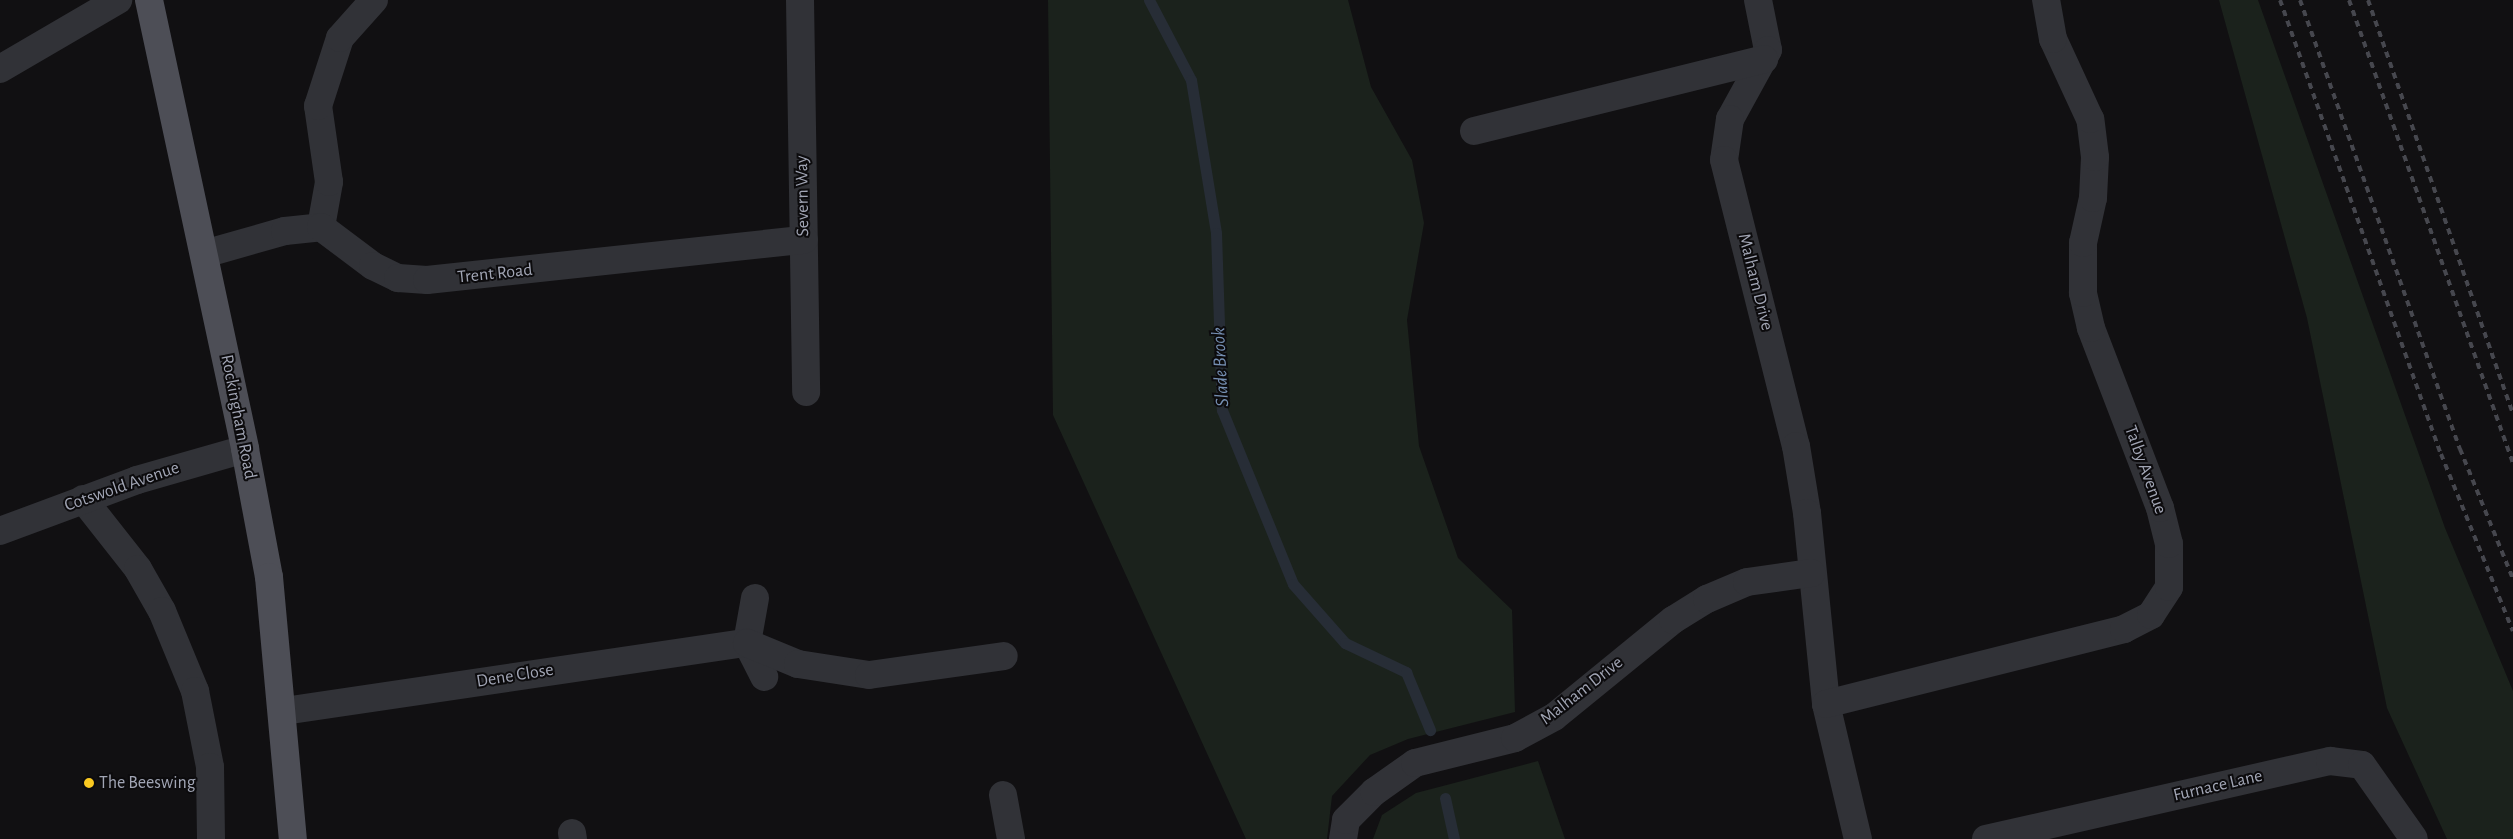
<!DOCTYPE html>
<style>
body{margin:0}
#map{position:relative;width:2513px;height:839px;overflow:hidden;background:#111012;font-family:"Alegreya Sans",sans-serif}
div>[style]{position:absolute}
.green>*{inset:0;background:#1b221c}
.stream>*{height:11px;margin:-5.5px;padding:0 5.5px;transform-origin:5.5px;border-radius:5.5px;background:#272d36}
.minor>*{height:28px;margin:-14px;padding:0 14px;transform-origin:14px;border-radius:14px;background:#313237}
.major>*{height:28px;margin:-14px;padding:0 14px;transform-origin:14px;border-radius:14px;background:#4d4e56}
.rail>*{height:4px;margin-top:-2px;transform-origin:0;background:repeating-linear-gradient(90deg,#46474e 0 6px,transparent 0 11px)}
.dots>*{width:14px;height:14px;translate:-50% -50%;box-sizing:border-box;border:2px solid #0c0b0d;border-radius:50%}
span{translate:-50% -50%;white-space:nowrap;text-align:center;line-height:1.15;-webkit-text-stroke:4px #0c0b0d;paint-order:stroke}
.street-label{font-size:18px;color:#a1a5b4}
.poi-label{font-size:18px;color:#a1a5b4}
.left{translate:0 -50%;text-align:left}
.water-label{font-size:19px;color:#758eb1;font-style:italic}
</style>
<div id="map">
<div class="green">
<i style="clip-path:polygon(1048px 0,1348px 0,1371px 87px,1412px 160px,1424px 223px,1407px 320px,1419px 446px,1458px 558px,1512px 610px,1515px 712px,1408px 739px,1370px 755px,1332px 796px,1327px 839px,1246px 839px,1053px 415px)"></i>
<i style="clip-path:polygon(2219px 0,2258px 0,2445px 528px,2513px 691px,2513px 839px,2447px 839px,2387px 708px,2307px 318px)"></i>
<i style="clip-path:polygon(1538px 761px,1565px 839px,1373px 839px,1382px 815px,1416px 793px)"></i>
</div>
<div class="stream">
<i style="left:1149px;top:0;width:90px;rotate:62.3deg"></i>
<i style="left:1191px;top:80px;width:155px;rotate:80.7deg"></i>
<i style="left:1216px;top:233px;width:177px;rotate:88.1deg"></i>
<i style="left:1222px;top:410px;width:188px;rotate:67.8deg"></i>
<i style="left:1293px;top:584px;width:79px;rotate:48.6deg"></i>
<i style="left:1345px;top:643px;width:68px;rotate:25.4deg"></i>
<i style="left:1406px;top:672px;width:63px;rotate:67.5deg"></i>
<i style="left:1445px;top:798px;width:42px;rotate:77.6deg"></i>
</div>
<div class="minor">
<i style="left:800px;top:0;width:392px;rotate:89.1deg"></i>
<i style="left:1758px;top:0;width:51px;rotate:78.7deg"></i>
<i style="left:1768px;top:50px;width:79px;rotate:118.8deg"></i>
<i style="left:1730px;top:119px;width:41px;rotate:98.3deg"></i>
<i style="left:1724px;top:160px;width:295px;rotate:75.9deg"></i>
<i style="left:1796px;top:446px;width:68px;rotate:80.7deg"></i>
<i style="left:1807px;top:513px;width:192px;rotate:84.3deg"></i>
<i style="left:1826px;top:704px;width:139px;rotate:76.7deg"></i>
<i style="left:0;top:69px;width:137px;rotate:-30.3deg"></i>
<i style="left:1474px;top:131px;width:299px;rotate:-13.9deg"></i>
<i style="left:321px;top:227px;width:46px;rotate:-79.9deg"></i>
<i style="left:329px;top:182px;width:77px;rotate:-98.2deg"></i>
<i style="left:318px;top:106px;width:71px;rotate:-72.1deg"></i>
<i style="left:340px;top:38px;width:51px;rotate:-48.2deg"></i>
<i style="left:204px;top:254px;width:84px;rotate:-15.9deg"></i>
<i style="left:285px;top:231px;width:36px;rotate:-6deg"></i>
<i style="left:321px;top:227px;width:65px;rotate:36.9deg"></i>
<i style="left:373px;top:266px;width:28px;rotate:26deg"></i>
<i style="left:398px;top:278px;width:29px;rotate:4deg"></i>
<i style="left:427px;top:280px;width:379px;rotate:-6.1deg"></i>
<i style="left:83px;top:499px;width:89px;rotate:51.8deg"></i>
<i style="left:138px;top:569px;width:48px;rotate:60.3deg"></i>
<i style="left:162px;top:611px;width:87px;rotate:67.6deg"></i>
<i style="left:195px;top:691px;width:77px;rotate:78.8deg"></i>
<i style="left:210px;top:767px;width:72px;rotate:89.2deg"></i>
<i style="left:0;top:531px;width:146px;rotate:-20.4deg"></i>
<i style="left:137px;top:480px;width:112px;rotate:-16deg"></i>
<i style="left:755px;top:598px;width:46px;rotate:100.1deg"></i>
<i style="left:747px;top:643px;width:38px;rotate:63deg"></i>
<i style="left:1826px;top:704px;width:307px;rotate:-14.1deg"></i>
<i style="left:2124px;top:629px;width:30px;rotate:-27deg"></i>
<i style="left:2151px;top:615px;width:33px;rotate:-57deg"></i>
<i style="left:2169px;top:587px;width:43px;rotate:-90deg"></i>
<i style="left:2169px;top:544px;width:37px;rotate:-104deg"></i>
<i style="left:2160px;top:508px;width:193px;rotate:-111deg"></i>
<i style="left:2091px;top:328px;width:36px;rotate:-103deg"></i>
<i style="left:2083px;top:293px;width:50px;rotate:-90deg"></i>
<i style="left:2083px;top:243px;width:46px;rotate:-77.5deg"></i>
<i style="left:2093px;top:198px;width:41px;rotate:-87.2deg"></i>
<i style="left:2095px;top:157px;width:38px;rotate:-97deg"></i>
<i style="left:2090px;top:119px;width:88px;rotate:-114.8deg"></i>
<i style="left:2053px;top:39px;width:40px;rotate:-100deg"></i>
<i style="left:284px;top:711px;width:468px;rotate:-8.4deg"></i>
<i style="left:747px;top:643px;width:55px;rotate:22.4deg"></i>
<i style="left:798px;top:664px;width:72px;rotate:8.8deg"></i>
<i style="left:869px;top:675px;width:136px;rotate:-8deg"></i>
<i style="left:1003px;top:795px;width:45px;rotate:79.7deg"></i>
<i style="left:572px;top:833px;width:6px;rotate:81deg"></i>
<i style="left:1343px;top:839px;width:19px;rotate:-81deg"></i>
<i style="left:1346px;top:820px;width:40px;rotate:-45deg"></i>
<i style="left:1374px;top:792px;width:50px;rotate:-35.3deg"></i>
<i style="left:1415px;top:763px;width:103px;rotate:-14deg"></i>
<i style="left:1515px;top:738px;width:44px;rotate:-28.3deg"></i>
<i style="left:1554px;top:717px;width:154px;rotate:-39.2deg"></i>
<i style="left:1673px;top:620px;width:40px;rotate:-32deg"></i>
<i style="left:1707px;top:599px;width:43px;rotate:-23deg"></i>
<i style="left:1747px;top:582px;width:65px;rotate:-8deg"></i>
<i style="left:1986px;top:839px;width:353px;rotate:-12.8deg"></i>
<i style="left:2330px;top:761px;width:32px;rotate:7deg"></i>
<i style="left:2362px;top:765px;width:90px;rotate:54.9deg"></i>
</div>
<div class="major">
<i style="left:149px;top:0;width:459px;rotate:77.9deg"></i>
<i style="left:245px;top:449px;width:130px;rotate:79.4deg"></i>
<i style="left:269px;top:577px;width:263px;rotate:84.8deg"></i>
</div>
<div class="rail">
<i style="left:2280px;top:0;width:482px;rotate:70.5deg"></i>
<i style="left:2441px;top:454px;width:191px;rotate:67.9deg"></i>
<i style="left:2300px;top:0;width:477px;rotate:70.4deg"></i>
<i style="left:2460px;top:449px;width:140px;rotate:67.8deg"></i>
<i style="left:2349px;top:0;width:492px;rotate:70.5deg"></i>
<i style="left:2368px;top:0;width:438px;rotate:70.7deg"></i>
</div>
<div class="dots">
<i style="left:89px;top:783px;background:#fac921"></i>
</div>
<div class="street-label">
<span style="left:803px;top:196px;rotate:-91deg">Severn Way</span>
<span style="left:495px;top:274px;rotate:-6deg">Trent Road</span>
<span style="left:1755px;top:282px;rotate:76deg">Malham Drive</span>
<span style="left:238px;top:417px;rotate:79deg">Rockingham Road</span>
<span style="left:2145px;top:470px;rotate:70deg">Talby Avenue</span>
<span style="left:122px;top:487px;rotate:-19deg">Cotswold Avenue</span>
<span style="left:515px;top:676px;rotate:-9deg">Dene Close</span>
<span style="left:1582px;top:691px;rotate:-38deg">Malham Drive</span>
<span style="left:2218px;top:786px;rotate:-13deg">Furnace Lane</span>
</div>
<div class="poi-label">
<span class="left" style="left:99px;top:783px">The Beeswing</span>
</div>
<div class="water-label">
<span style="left:1221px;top:367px;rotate:-93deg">Slade Brook</span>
</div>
</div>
